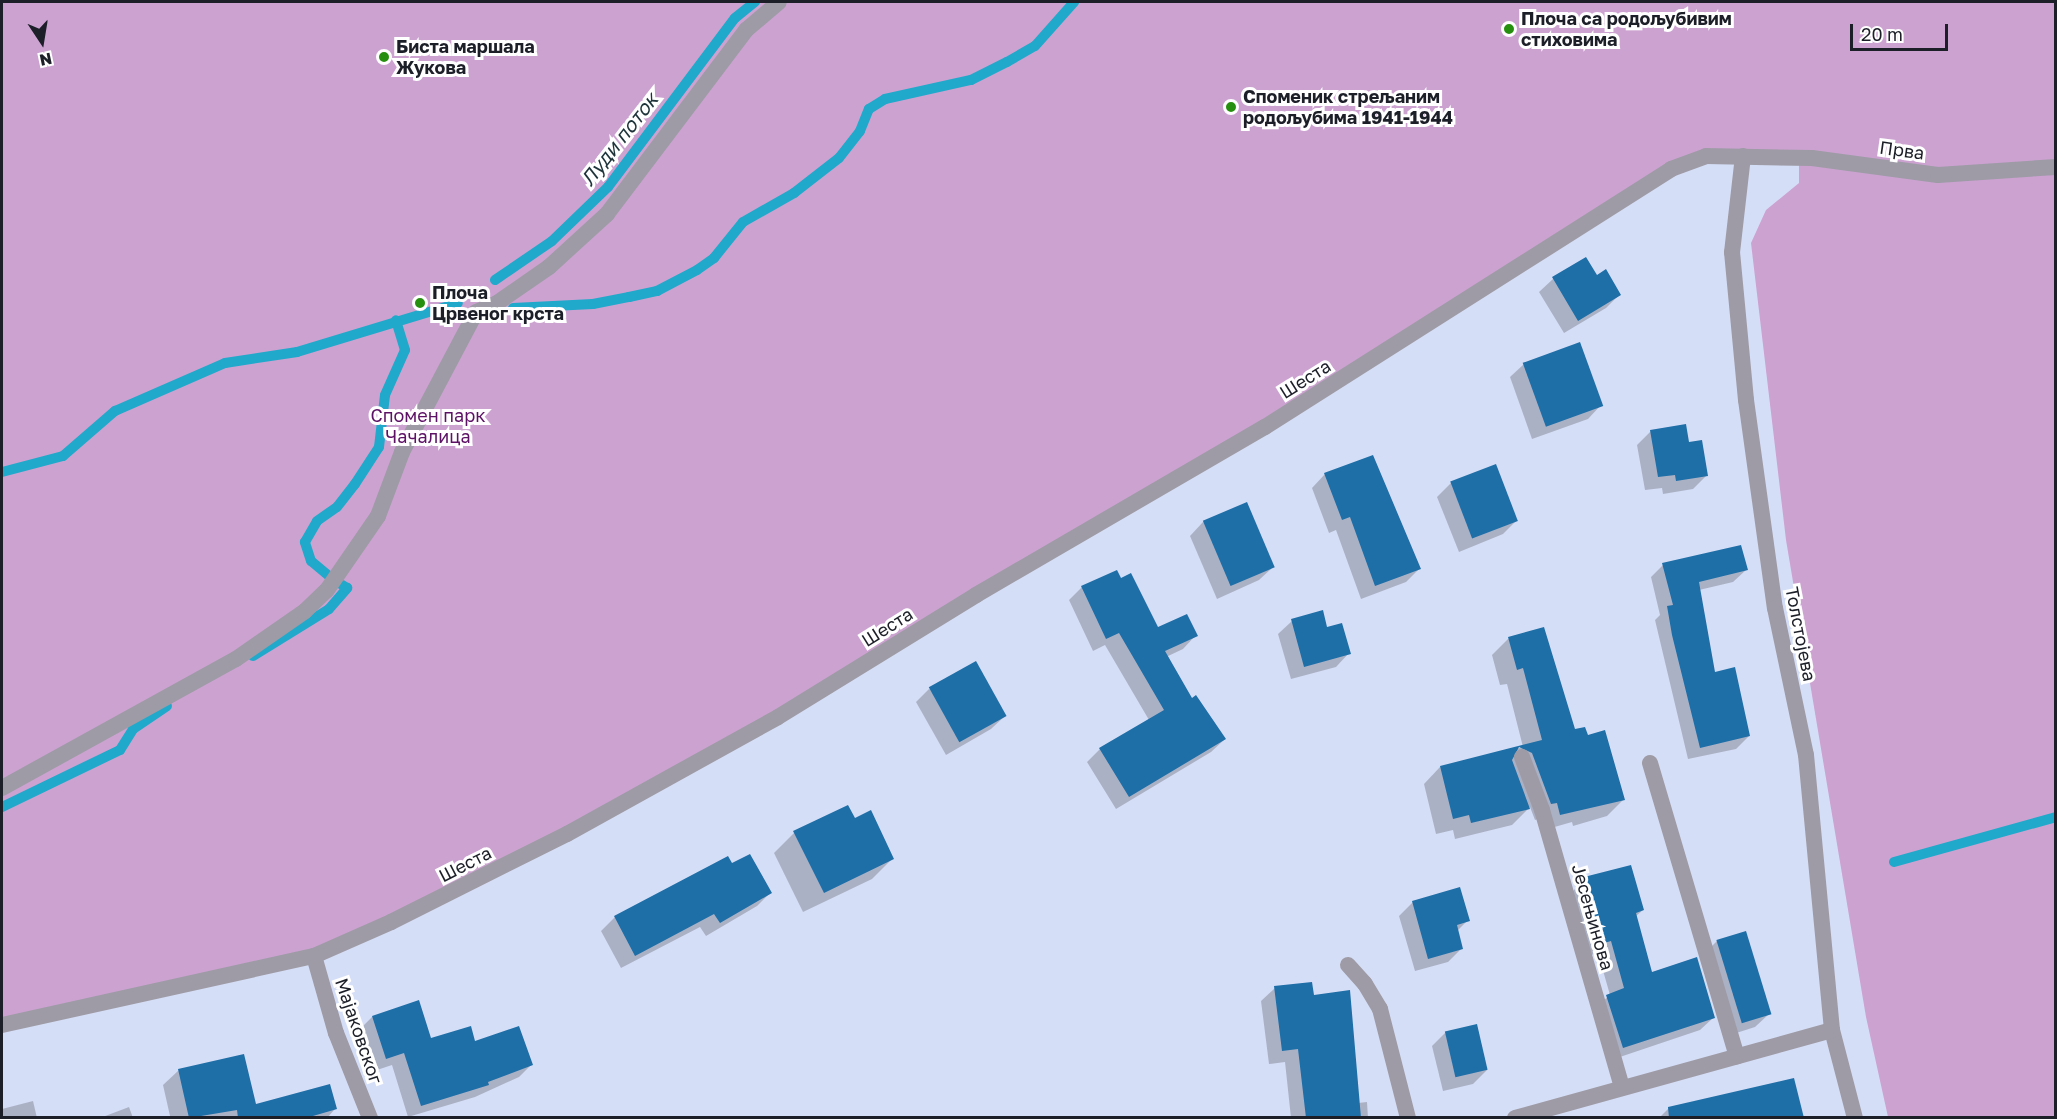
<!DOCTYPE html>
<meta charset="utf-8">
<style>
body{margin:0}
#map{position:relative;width:2057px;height:1119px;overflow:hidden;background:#d5def7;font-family:"Golos Text",sans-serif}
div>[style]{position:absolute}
.green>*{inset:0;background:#cca2d1}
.shadow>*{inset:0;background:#0003}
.stream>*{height:10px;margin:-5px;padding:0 5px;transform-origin:5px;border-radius:5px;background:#20a9ca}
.building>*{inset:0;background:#1e6ea7;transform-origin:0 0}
.service>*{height:16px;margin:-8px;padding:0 8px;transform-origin:8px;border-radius:8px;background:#9e9ba6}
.minor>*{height:16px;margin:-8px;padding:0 8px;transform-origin:8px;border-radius:8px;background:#9e9ba6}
.dots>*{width:16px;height:16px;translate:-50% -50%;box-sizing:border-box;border:3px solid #fff;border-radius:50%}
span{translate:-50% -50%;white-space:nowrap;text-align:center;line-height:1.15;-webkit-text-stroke:6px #fff;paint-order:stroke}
.poi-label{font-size:18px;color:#1c1f28;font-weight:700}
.left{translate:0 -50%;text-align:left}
.street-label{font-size:18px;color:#1c1f28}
.park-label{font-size:18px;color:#5d1266}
.water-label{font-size:20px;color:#1d3339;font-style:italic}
.frame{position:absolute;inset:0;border:3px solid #1c1f28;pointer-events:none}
.north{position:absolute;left:12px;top:12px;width:60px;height:60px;-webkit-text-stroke:4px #fff;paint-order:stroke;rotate:168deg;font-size:16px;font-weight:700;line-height:24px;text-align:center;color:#1c1f28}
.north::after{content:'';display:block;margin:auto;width:21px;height:27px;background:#1c1f28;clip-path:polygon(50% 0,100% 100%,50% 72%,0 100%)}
.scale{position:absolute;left:1850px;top:24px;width:98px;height:27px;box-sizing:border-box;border:3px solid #1c1f28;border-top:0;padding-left:8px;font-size:18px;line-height:21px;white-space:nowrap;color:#1c1f28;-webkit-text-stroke:4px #fff;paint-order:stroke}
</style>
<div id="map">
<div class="green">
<i style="clip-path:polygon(2px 2px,2055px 2px,2055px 1117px,1888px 1117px,1866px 1017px,1786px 540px,1751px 243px,1766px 210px,1799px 183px,1799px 158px,1706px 156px,778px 717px,314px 956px,2px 1025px)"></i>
</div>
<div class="shadow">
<i style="clip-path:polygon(1586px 259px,1596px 277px,1619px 295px,1606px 308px,1564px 333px,1539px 292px,1553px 279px)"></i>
<i style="clip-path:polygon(1524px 364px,1601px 405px,1588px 419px,1532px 439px,1510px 377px)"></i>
<i style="clip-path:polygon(1651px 431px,1688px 443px,1706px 476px,1693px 489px,1663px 494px,1662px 488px,1645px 490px,1637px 445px)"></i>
<i style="clip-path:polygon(1325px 474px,1419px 569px,1406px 582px,1361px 599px,1336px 530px,1329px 533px,1312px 488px)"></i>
<i style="clip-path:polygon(1451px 483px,1516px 521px,1503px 534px,1459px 552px,1437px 497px)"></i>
<i style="clip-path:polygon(1203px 522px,1273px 567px,1259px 580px,1217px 599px,1190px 536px)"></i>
<i style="clip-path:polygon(1663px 565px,1746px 570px,1733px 582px,1699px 590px,1714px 674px,1749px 736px,1736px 749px,1688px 759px,1655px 620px,1660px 615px,1651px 577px)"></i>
<i style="clip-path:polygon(1082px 587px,1157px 629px,1196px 635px,1183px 649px,1166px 657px,1191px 700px,1225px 739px,1211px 752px,1116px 809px,1087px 762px,1100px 749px,1149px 720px,1105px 645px,1093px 651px,1069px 600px)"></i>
<i style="clip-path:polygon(1292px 621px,1326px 629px,1349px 653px,1336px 667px,1291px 679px,1278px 634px)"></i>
<i style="clip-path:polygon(1543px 629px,1574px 731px,1623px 800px,1607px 816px,1573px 826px,1572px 822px,1544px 830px,1541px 818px,1535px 820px,1530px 807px,1512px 825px,1455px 839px,1453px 830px,1436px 834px,1424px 784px,1440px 767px,1523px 747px,1507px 684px,1500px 685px,1492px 655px,1508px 639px)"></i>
<i style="clip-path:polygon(929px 689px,1005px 716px,991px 729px,946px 755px,916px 702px)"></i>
<i style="clip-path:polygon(854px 820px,892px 859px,872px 879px,803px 912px,774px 853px,794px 833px)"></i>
<i style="clip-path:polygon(732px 865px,770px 893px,757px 906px,706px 936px,700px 927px,621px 968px,601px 931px,615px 917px)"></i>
<i style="clip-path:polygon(1585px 879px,1643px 910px,1635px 917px,1651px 974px,1713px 1018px,1700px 1030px,1611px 1060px,1594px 1009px,1610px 995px,1598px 953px,1581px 958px,1572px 892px)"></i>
<i style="clip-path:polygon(1413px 902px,1468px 920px,1457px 931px,1462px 948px,1448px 962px,1415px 971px,1399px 916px)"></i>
<i style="clip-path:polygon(1717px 941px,1769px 1014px,1755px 1027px,1727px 1036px,1703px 955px)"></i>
<i style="clip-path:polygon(1275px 988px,1312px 996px,1349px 992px,1358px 1103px,1367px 1102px,1368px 1118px,1291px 1118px,1285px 1062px,1269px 1064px,1261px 1001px)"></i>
<i style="clip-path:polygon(372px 1017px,430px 1040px,474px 1043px,531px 1065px,519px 1077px,475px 1097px,408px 1117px,392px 1065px,374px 1071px,360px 1029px)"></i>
<i style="clip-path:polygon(1445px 1033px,1487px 1070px,1473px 1084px,1443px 1091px,1432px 1046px)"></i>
<i style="clip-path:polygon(243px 1056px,242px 1118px,165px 1118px,170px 1116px,163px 1085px,179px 1070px)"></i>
<i style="clip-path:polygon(33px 1101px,37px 1118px,2px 1118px,2px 1109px)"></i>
<i style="clip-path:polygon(129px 1107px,133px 1118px,100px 1118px)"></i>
<i style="clip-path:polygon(1669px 1108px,1803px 1118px,1659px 1118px)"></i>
<i style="clip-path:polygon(335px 1109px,327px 1118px,254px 1118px)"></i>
</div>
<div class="stream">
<i style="left:495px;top:280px;width:69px;rotate:-34.4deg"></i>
<i style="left:552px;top:241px;width:78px;rotate:-44deg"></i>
<i style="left:608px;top:187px;width:211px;rotate:-53.1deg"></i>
<i style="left:735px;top:18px;width:26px;rotate:-39deg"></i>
<i style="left:513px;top:308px;width:80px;rotate:-2.9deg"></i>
<i style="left:593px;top:304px;width:37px;rotate:-11deg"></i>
<i style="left:629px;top:297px;width:29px;rotate:-12deg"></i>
<i style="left:657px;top:291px;width:45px;rotate:-27.7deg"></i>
<i style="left:697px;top:270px;width:21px;rotate:-35deg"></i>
<i style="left:714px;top:258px;width:46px;rotate:-51.1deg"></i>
<i style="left:743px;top:222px;width:59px;rotate:-29.6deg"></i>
<i style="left:794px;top:193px;width:57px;rotate:-37.9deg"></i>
<i style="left:839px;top:158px;width:34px;rotate:-52deg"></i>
<i style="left:860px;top:131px;width:24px;rotate:-68deg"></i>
<i style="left:869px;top:109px;width:19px;rotate:-32deg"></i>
<i style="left:885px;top:99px;width:88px;rotate:-12.5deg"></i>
<i style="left:971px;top:80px;width:40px;rotate:-26.6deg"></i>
<i style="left:1007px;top:62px;width:32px;rotate:-30deg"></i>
<i style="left:1035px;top:46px;width:59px;rotate:-48.4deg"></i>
<i style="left:2px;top:472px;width:63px;rotate:-14.7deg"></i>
<i style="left:63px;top:456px;width:69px;rotate:-40.9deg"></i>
<i style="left:115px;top:411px;width:120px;rotate:-23.6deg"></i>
<i style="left:225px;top:363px;width:73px;rotate:-8.7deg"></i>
<i style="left:297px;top:352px;width:168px;rotate:-16.9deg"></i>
<i style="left:329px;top:576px;width:23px;rotate:-140deg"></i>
<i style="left:311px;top:561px;width:20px;rotate:-108deg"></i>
<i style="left:305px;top:542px;width:24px;rotate:-60deg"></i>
<i style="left:317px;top:521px;width:24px;rotate:-35deg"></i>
<i style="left:337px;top:507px;width:29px;rotate:-52deg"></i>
<i style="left:355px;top:484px;width:44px;rotate:-57deg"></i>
<i style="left:379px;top:447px;width:52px;rotate:-83.4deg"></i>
<i style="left:385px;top:395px;width:49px;rotate:-66deg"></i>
<i style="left:405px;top:350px;width:31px;rotate:-107deg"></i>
<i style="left:253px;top:656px;width:89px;rotate:-31.7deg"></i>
<i style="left:329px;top:609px;width:28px;rotate:-49deg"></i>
<i style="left:347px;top:588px;width:6px;rotate:-149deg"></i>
<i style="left:2px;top:807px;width:131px;rotate:-25.8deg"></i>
<i style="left:120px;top:750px;width:25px;rotate:-58deg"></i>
<i style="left:133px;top:729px;width:41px;rotate:-34.1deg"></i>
<i style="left:1894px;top:862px;width:168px;rotate:-15.5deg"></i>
</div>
<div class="building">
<i style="clip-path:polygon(1586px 257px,1597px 275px,1606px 269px,1621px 295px,1578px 321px,1552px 277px)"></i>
<i style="left:1580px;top:342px;width:68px;height:61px;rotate:70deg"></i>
<i style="clip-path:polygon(1686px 424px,1689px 442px,1702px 440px,1708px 476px,1676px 481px,1675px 475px,1658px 477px,1650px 430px)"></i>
<i style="clip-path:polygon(1373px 455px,1421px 569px,1375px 586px,1350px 517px,1342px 520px,1324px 473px)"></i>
<i style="left:1496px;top:464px;width:61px;height:49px;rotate:69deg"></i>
<i style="left:1247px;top:502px;width:71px;height:48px;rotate:67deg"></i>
<i style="clip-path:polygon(1741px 545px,1748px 570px,1699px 582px,1715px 672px,1735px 667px,1750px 736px,1700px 748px,1672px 635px,1667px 606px,1673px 605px,1662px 563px)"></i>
<i style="clip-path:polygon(1117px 570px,1121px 578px,1131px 573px,1158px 627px,1187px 614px,1198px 636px,1165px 651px,1192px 698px,1196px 695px,1226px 739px,1129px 797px,1099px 748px,1164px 710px,1119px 633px,1106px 639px,1081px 586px)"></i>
<i style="clip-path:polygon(1323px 610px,1327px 627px,1342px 623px,1351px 654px,1304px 667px,1291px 619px)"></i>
<i style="clip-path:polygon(1544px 627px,1575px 729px,1585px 727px,1588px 735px,1605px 730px,1625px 800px,1560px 815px,1557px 803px,1551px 804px,1532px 753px,1519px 747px,1512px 760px,1530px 809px,1471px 823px,1469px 815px,1453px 819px,1440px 766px,1542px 740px,1523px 668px,1517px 670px,1508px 637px)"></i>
<i style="left:976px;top:661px;width:63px;height:54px;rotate:61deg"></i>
<i style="clip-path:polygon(848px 805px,855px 818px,871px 810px,894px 859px,824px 893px,793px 831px)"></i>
<i style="clip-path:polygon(750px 854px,772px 893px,720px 923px,714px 914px,635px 956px,614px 916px,728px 856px,732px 863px)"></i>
<i style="clip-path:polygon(1631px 865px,1644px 910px,1636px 913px,1652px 972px,1697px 957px,1715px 1018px,1623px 1048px,1606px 995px,1624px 988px,1611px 941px,1594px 946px,1578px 889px,1587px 886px,1584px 877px)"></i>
<i style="clip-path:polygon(1460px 887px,1470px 921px,1457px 925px,1463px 949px,1428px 959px,1412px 901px)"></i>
<i style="left:1746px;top:931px;width:87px;height:31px;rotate:73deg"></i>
<i style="clip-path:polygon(1312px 982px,1314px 995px,1350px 990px,1361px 1118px,1306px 1118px,1298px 1049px,1282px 1051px,1274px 986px)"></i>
<i style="clip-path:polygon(419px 1000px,431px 1038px,471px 1026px,475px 1041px,519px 1026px,533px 1065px,488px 1082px,489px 1085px,421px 1106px,404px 1053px,386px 1059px,372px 1016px)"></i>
<i style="left:1477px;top:1024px;width:47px;height:33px;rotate:77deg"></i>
<i style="clip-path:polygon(244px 1054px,256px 1104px,330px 1084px,337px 1109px,306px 1118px,238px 1118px,237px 1110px,189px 1118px,178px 1069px)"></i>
<i style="clip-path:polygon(1794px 1078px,1804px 1118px,1669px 1118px,1668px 1107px)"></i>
</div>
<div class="service">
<i style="left:2px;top:788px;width:267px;rotate:-28.9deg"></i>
<i style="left:236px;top:659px;width:84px;rotate:-34.8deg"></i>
<i style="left:305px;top:611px;width:30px;rotate:-44deg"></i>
<i style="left:327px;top:590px;width:90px;rotate:-55.4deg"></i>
<i style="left:378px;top:516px;width:68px;rotate:-69.4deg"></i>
<i style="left:402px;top:452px;width:158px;rotate:-62.1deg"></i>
<i style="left:476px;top:312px;width:23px;rotate:-23deg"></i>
<i style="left:497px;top:303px;width:63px;rotate:-34.7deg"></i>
<i style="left:549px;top:267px;width:79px;rotate:-42.4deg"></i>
<i style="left:607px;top:214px;width:231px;rotate:-52.9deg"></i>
<i style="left:746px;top:30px;width:43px;rotate:-40.3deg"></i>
</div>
<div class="minor">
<i style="left:1743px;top:156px;width:97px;rotate:96.5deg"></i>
<i style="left:1732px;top:252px;width:149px;rotate:84.6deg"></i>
<i style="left:1746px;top:400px;width:210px;rotate:82.1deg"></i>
<i style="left:1775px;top:608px;width:150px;rotate:78.1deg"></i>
<i style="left:1806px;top:755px;width:276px;rotate:84.6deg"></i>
<i style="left:1832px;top:1030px;width:91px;rotate:75.4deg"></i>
<i style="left:1522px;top:757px;width:57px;rotate:69.3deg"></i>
<i style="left:1542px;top:810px;width:289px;rotate:73.9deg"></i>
<i style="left:1650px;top:763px;width:306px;rotate:73.5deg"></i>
<i style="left:314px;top:956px;width:80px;rotate:74.1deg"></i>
<i style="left:336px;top:1033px;width:92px;rotate:68.2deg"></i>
<i style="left:1348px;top:965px;width:25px;rotate:48deg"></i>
<i style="left:1365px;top:984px;width:29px;rotate:59deg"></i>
<i style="left:1380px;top:1009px;width:113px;rotate:75.6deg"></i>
<i style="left:2px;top:1025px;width:320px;rotate:-12.5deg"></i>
<i style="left:314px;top:956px;width:84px;rotate:-23.8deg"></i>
<i style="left:391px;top:922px;width:197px;rotate:-26.6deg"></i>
<i style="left:567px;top:834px;width:241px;rotate:-29deg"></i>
<i style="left:778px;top:717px;width:233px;rotate:-31.6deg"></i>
<i style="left:976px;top:595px;width:334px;rotate:-30.2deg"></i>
<i style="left:1265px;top:427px;width:481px;rotate:-32.4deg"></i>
<i style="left:1671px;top:169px;width:37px;rotate:-20deg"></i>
<i style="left:1706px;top:156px;width:106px;rotate:1.1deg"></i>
<i style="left:1812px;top:158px;width:127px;rotate:7.7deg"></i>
<i style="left:1938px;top:175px;width:118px;rotate:-3.9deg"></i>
<i style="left:1515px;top:1118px;width:329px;rotate:-15.5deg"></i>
</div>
<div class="dots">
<i style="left:1509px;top:29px;background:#278f0f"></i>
<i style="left:384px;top:57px;background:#278f0f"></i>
<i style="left:1231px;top:107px;background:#278f0f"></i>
<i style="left:420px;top:303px;background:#278f0f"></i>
</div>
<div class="poi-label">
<span class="left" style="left:1521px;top:29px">Плоча са родољубивим<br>стиховима</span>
<span class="left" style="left:396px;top:57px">Биста маршала<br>Жукова</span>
<span class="left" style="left:1243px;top:107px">Споменик стрељаним<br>родољубима 1941-1944</span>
<span class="left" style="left:432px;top:303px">Плоча<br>Црвеног крста</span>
</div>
<div class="street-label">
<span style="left:1902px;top:150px;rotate:8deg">Прва</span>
<span style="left:1305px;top:379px;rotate:-32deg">Шеста</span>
<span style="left:887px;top:627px;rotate:-32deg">Шеста</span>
<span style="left:1801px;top:634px;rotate:79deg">Толстојева</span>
<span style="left:465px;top:864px;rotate:-27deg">Шеста</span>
<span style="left:1593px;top:917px;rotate:74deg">Јесењинова</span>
<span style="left:359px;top:1031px;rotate:71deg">Мајаковског</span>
</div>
<div class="park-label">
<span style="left:428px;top:426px">Спомен парк<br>Чачалица</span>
</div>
<div class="water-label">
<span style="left:619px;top:139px;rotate:-52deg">Луди поток</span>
</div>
<div class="frame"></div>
<div class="north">N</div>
<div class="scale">20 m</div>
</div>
